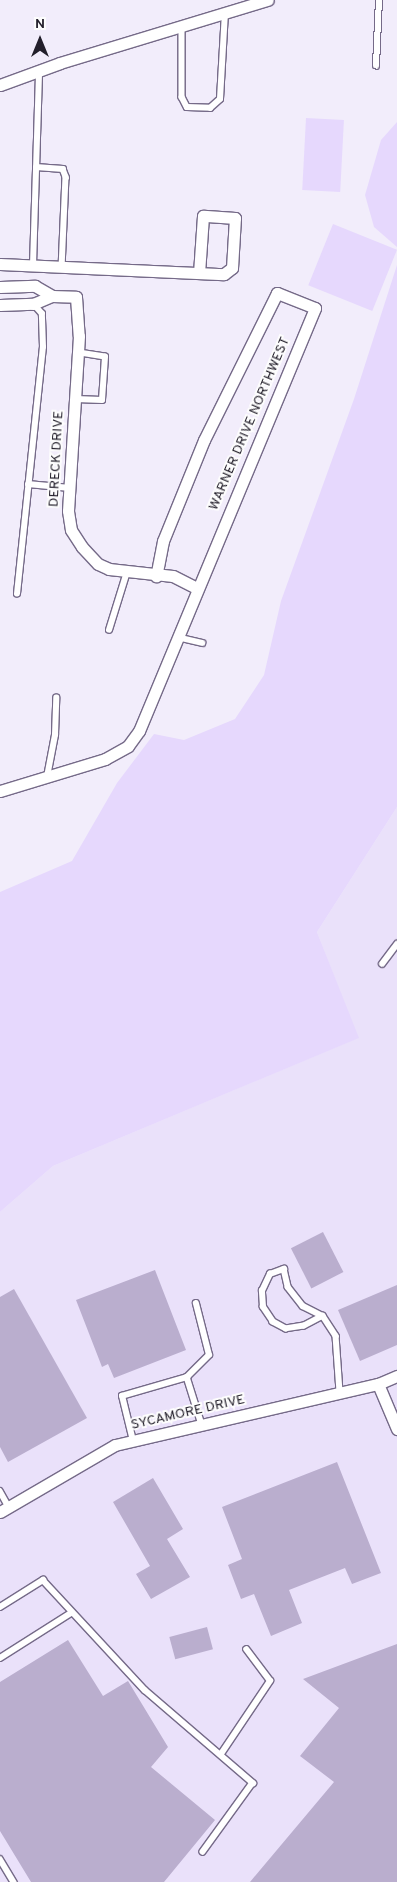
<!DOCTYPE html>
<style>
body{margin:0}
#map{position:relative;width:397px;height:1882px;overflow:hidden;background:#f2edfb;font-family:Overpass,sans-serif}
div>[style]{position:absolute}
.built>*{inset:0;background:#eae1fa}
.green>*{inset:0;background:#e6d8fd;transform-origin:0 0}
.building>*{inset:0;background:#baaece;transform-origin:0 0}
.roads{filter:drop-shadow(1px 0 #756a88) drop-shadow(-1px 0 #756a88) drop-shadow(0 1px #756a88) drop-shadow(0 -1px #756a88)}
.lane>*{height:5.5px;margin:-2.75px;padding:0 2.75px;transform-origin:2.75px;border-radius:2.75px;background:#fff}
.street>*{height:11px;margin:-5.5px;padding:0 5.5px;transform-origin:5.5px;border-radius:5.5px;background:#fff}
span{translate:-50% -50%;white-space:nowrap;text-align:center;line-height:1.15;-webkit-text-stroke:4px #fdfdfd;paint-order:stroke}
.street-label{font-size:14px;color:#231f2b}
.north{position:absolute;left:15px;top:15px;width:50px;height:50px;-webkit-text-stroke:4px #fdfdfd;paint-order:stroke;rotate:0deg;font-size:14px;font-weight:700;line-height:20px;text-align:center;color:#231f2b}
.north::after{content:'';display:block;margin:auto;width:18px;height:22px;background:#231f2b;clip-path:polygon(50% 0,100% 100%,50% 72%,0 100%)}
</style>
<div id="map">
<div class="built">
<i style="clip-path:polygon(397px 807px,397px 1882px,0 1882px,0 1212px,53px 1166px,358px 1038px,317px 932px)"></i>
</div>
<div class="green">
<i style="left:306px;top:118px;width:38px;height:72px;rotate:3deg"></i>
<i style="clip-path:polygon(397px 122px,397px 247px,374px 227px,365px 195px,381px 140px)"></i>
<i style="left:333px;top:224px;width:69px;height:66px;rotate:22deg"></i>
<i style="clip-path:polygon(397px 265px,397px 807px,317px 932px,359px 1038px,53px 1166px,0 1212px,0 892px,72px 861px,117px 783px,154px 734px,184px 740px,235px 719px,264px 675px,281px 601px,354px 399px)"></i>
</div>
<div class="building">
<i style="left:323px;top:1232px;width:45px;height:36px;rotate:63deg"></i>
<i style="clip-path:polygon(155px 1270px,186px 1350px,114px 1378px,108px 1364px,102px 1367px,76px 1300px)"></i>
<i style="clip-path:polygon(397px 1285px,397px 1345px,360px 1361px,338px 1310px)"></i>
<i style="clip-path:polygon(14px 1289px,87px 1418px,8px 1462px,0 1447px,0 1297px)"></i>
<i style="clip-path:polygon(337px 1462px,381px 1573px,352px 1584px,345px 1568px,289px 1590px,302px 1623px,271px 1636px,254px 1594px,241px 1599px,228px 1565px,242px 1559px,222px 1507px)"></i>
<i style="clip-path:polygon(153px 1478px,183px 1529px,167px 1539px,190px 1577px,151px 1599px,136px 1574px,150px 1566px,113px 1502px)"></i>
<i style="left:207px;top:1627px;width:23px;height:39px;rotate:75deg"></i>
<i style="clip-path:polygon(68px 1640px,103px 1696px,128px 1681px,168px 1747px,151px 1767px,215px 1820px,164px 1882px,31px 1882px,0 1831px,0 1682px)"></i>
<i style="clip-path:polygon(397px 1644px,397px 1882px,250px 1882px,334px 1782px,300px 1756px,339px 1708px,303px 1679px)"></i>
</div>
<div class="roads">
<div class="lane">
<i style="left:182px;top:26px;width:71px;rotate:90deg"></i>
<i style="left:182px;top:97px;width:11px;rotate:63deg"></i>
<i style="left:187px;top:107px;width:23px;rotate:2deg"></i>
<i style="left:210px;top:108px;width:13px;rotate:-42deg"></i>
<i style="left:220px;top:99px;width:86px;rotate:-86.7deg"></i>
<i style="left:376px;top:66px;width:66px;rotate:-87.4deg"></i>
<i style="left:36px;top:167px;width:27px;rotate:4deg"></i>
<i style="left:63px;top:169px;width:9px;rotate:69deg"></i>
<i style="left:66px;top:177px;width:90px;rotate:92.5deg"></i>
<i style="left:33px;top:265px;width:195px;rotate:-88.2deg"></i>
<i style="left:76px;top:399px;width:26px;rotate:2deg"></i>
<i style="left:102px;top:400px;width:43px;rotate:-86deg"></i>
<i style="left:105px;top:357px;width:26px;rotate:-171deg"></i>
<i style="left:28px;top:484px;width:42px;rotate:5.4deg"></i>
<i style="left:17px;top:594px;width:248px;rotate:-84deg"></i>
<i style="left:43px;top:347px;width:33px;rotate:-92deg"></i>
<i style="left:42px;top:314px;width:13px;rotate:-132deg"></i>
<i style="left:109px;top:630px;width:61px;rotate:-72.8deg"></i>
<i style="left:177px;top:637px;width:26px;rotate:13deg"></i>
<i style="left:47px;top:777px;width:43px;rotate:-79.2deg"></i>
<i style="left:55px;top:735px;width:37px;rotate:-88deg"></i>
<i style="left:382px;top:964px;width:25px;rotate:-53deg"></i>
<i style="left:323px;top:1316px;width:21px;rotate:152deg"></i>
<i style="left:304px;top:1326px;width:18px;rotate:171deg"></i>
<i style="left:286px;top:1329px;width:15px;rotate:-152deg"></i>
<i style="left:273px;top:1322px;width:18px;rotate:-124deg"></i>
<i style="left:263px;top:1307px;width:16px;rotate:-94deg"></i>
<i style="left:262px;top:1291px;width:19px;rotate:-65deg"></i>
<i style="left:270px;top:1274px;width:15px;rotate:-20deg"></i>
<i style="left:284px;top:1269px;width:18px;rotate:77deg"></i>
<i style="left:288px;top:1287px;width:24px;rotate:52deg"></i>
<i style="left:303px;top:1306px;width:22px;rotate:27deg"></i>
<i style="left:323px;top:1316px;width:24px;rotate:57deg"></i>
<i style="left:336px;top:1336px;width:56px;rotate:85.9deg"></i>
<i style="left:187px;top:1377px;width:31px;rotate:-45deg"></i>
<i style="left:209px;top:1355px;width:53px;rotate:-104.3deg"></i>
<i style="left:133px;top:1441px;width:46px;rotate:-103.7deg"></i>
<i style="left:122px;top:1396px;width:68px;rotate:-16.3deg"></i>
<i style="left:187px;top:1377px;width:50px;rotate:72.6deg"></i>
<i style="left:0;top:1491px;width:18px;rotate:61deg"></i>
<i style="left:0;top:1607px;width:51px;rotate:-32.1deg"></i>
<i style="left:43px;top:1580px;width:150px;rotate:47.2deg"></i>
<i style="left:145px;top:1690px;width:143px;rotate:40.7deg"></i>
<i style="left:253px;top:1783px;width:85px;rotate:125.9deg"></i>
<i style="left:0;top:1658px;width:84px;rotate:-32.4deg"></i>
<i style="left:221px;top:1754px;width:88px;rotate:-56.1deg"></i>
<i style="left:270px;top:1681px;width:39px;rotate:-127deg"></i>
<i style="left:0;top:1859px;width:27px;rotate:59deg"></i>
</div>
<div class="street">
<i style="left:0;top:85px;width:64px;rotate:-20.1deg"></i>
<i style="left:60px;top:63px;width:217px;rotate:-16.9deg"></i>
<i style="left:0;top:264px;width:224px;rotate:2.6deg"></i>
<i style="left:224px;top:274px;width:10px;rotate:-37deg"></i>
<i style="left:232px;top:268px;width:50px;rotate:-86.6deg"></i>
<i style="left:235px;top:218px;width:32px;rotate:-176deg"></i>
<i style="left:203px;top:216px;width:57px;rotate:94deg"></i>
<i style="left:0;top:287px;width:35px;rotate:-2deg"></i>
<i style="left:35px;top:286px;width:20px;rotate:30deg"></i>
<i style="left:0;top:305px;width:33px;rotate:-2deg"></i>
<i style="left:33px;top:304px;width:21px;rotate:-23deg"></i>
<i style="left:52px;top:296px;width:24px;rotate:2deg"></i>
<i style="left:76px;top:297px;width:39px;rotate:86deg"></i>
<i style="left:79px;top:336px;width:175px;rotate:93.6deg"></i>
<i style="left:68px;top:511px;width:19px;rotate:81deg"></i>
<i style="left:71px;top:530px;width:20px;rotate:57deg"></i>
<i style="left:82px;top:547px;width:23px;rotate:47deg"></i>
<i style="left:98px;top:564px;width:12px;rotate:24deg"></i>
<i style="left:109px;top:569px;width:64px;rotate:6.2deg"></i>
<i style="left:173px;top:576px;width:27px;rotate:27deg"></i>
<i style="left:0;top:791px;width:110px;rotate:-16.9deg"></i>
<i style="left:105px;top:759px;width:26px;rotate:-29deg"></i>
<i style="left:128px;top:746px;width:19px;rotate:-54deg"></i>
<i style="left:139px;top:731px;width:458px;rotate:-67.4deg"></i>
<i style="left:315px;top:308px;width:41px;rotate:-158.5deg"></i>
<i style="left:277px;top:293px;width:164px;rotate:116.4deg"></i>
<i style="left:204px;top:440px;width:109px;rotate:112.1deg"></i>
<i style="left:163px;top:541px;width:36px;rotate:101deg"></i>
<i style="left:378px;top:1384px;width:49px;rotate:67.1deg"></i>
<i style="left:0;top:1512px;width:133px;rotate:-30.2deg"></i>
<i style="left:115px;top:1445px;width:270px;rotate:-13.1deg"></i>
<i style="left:378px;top:1384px;width:21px;rotate:-23deg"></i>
</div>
</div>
<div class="street-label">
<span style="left:250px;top:424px;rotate:-67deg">WARNER DRIVE NORTHWEST</span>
<span style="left:57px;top:459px;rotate:-87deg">DERECK DRIVE</span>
<span style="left:188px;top:1413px;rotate:-13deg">SYCAMORE DRIVE</span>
</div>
<div class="north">N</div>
</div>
